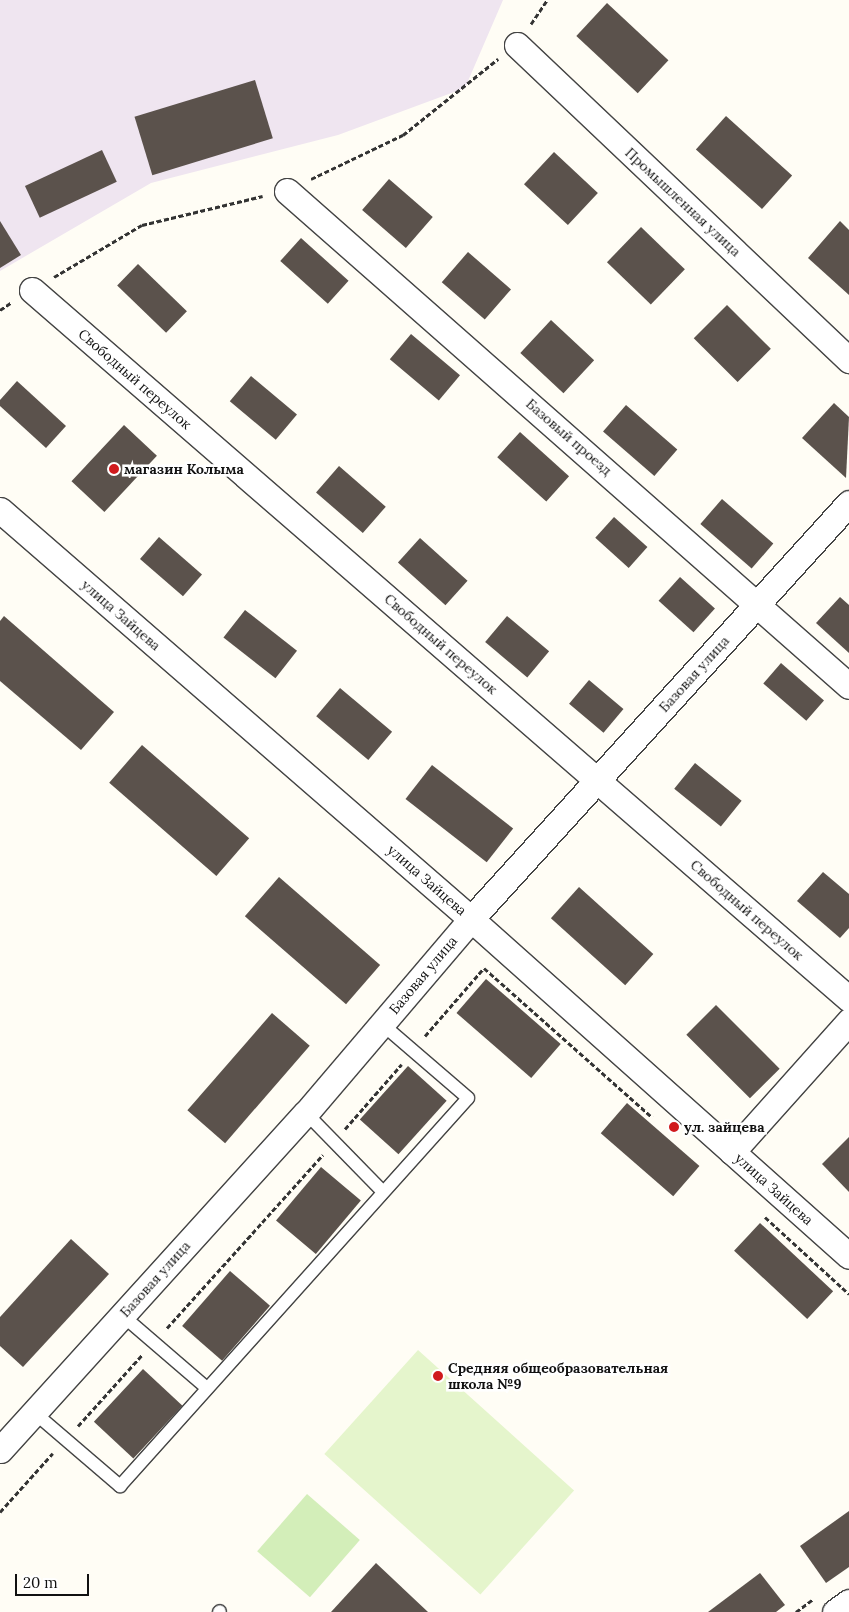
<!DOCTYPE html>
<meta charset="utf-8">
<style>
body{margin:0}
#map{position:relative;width:849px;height:1612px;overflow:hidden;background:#fffdf5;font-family:Lora,serif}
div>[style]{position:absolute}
.industrial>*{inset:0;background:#efe5f0}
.green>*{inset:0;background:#d3eeb9;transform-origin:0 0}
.pitch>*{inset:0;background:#e5f5cc;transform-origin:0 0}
.building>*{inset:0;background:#5b524c;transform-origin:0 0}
.path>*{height:3px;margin-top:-1.5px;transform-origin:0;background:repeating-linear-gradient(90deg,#333 0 5px,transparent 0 7.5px)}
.roads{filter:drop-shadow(1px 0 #444) drop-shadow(-1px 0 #444) drop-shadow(0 1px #444) drop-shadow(0 -1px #444)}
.lane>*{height:12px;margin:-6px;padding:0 6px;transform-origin:6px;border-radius:6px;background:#fff}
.street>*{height:25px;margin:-12.5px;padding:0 12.5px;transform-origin:12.5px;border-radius:12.5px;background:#fff}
.dots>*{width:14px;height:14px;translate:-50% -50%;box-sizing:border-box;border:2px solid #fff;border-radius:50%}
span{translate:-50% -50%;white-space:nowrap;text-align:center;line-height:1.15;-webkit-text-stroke:5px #fff;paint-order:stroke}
.street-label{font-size:14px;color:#111}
.poi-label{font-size:14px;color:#111;font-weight:700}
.left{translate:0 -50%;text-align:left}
.scale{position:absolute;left:15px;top:1574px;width:74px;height:22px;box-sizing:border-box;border:2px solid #111;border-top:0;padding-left:6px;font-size:15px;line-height:18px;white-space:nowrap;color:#111;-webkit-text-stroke:4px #fff;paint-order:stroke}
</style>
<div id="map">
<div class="industrial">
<i style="clip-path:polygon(0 0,503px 0,465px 88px,338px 135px,151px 183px,0 271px)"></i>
</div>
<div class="green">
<i style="left:307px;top:1494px;width:70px;height:76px;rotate:41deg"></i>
</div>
<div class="pitch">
<i style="left:418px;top:1350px;width:210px;height:140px;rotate:42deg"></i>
</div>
<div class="building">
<i style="left:607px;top:3px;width:84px;height:45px;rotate:43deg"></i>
<i style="left:255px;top:80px;width:61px;height:126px;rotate:73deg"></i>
<i style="left:726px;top:116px;width:89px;height:45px;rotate:42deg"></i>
<i style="left:102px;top:150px;width:35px;height:85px;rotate:65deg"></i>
<i style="left:554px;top:152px;width:60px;height:44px;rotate:43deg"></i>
<i style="left:389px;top:179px;width:58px;height:41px;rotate:41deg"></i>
<i style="clip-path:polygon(0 221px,21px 255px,0 268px)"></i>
<i style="clip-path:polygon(840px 221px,849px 230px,849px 295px,808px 258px)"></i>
<i style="left:641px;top:227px;width:61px;height:49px;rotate:44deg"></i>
<i style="left:301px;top:238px;width:64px;height:31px;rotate:42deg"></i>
<i style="left:468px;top:252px;width:57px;height:40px;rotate:41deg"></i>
<i style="left:138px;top:264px;width:68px;height:30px;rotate:44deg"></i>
<i style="left:727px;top:305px;width:62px;height:47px;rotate:45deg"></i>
<i style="left:551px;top:320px;width:59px;height:45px;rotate:43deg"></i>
<i style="left:411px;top:334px;width:64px;height:33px;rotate:40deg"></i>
<i style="left:251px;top:376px;width:60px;height:33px;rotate:40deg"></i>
<i style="clip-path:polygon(17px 381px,66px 426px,46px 448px,0 406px,0 400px)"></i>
<i style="clip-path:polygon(834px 403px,849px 417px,846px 478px,802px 438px)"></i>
<i style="left:626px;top:405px;width:68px;height:35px;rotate:41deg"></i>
<i style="left:124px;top:425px;width:45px;height:77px;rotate:43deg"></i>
<i style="left:520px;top:432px;width:66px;height:34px;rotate:42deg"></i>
<i style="left:339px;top:466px;width:62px;height:35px;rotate:41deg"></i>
<i style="left:722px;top:499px;width:68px;height:33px;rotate:41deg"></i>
<i style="left:614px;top:517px;width:45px;height:28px;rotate:42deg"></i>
<i style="left:159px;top:537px;width:57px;height:29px;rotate:41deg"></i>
<i style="left:420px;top:538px;width:64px;height:33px;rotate:42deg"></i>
<i style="left:680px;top:577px;width:47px;height:32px;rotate:42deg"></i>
<i style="clip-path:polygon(840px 597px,849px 605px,849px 653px,816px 623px)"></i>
<i style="left:245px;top:610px;width:66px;height:35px;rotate:38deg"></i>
<i style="clip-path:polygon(4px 616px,114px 712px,81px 750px,0 681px,0 621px)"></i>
<i style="left:507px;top:616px;width:55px;height:34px;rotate:40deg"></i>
<i style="left:781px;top:663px;width:57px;height:27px;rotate:41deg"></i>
<i style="left:589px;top:680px;width:45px;height:31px;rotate:40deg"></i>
<i style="left:340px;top:688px;width:68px;height:37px;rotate:40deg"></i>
<i style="left:142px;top:745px;width:142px;height:50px;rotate:41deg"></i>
<i style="left:695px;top:763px;width:60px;height:33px;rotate:39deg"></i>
<i style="left:432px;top:765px;width:103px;height:43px;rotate:38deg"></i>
<i style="clip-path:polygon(823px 872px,849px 894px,849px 928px,840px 938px,797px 901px)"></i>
<i style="left:279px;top:877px;width:134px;height:52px;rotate:41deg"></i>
<i style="left:579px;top:887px;width:100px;height:42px;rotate:42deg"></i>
<i style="left:486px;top:979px;width:99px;height:45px;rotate:41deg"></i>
<i style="left:716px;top:1005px;width:90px;height:42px;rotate:45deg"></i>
<i style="left:272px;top:1013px;width:50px;height:129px;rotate:41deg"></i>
<i style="left:408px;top:1066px;width:52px;height:72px;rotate:42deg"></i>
<i style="left:627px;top:1103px;width:96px;height:40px;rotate:41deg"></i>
<i style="clip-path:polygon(849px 1137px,849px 1192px,822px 1164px)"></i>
<i style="left:321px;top:1167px;width:52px;height:70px;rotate:40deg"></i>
<i style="left:760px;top:1223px;width:100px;height:38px;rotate:43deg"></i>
<i style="clip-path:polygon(71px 1239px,109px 1274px,23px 1367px,0 1346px,0 1317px)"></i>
<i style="left:230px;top:1271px;width:53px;height:73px;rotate:41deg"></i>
<i style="left:143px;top:1369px;width:54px;height:72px;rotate:43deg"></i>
<i style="clip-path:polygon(849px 1511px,849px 1567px,826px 1583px,800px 1546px)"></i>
<i style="clip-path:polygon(376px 1563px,428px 1612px,331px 1612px)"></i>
<i style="clip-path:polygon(760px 1573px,785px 1605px,776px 1612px,708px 1612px)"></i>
</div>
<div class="path">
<i style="left:531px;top:24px;width:29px;rotate:-56deg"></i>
<i style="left:311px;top:179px;width:102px;rotate:-25.6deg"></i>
<i style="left:403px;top:135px;width:122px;rotate:-38.7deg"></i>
<i style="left:54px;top:277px;width:102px;rotate:-30.6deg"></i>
<i style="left:142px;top:225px;width:124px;rotate:-13.5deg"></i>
<i style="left:0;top:310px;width:14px;rotate:-34deg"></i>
<i style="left:425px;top:1036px;width:90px;rotate:-49.1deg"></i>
<i style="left:484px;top:968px;width:225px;rotate:41.6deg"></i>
<i style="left:345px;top:1129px;width:86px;rotate:-48.8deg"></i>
<i style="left:765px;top:1217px;width:114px;rotate:42.5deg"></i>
<i style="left:167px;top:1328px;width:233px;rotate:-48deg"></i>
<i style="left:78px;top:1426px;width:96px;rotate:-48deg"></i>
<i style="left:0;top:1512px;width:79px;rotate:-48.1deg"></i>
<i style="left:796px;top:1612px;width:21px;rotate:-37deg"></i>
</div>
<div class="roads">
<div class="lane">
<i style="left:306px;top:1113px;width:109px;rotate:45.7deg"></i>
<i style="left:122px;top:1315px;width:112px;rotate:40.7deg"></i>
<i style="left:36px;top:1414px;width:111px;rotate:40.6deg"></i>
<i style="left:120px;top:1486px;width:521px;rotate:-48.11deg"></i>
<i style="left:468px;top:1098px;width:113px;rotate:-139.3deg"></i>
<i style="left:219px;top:1612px;width:1px;rotate:-45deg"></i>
</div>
<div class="street">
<i style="left:517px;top:45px;width:458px;rotate:43.5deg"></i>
<i style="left:287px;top:191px;width:749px;rotate:41.37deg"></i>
<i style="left:32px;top:290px;width:1082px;rotate:40.95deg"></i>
<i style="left:0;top:510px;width:624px;rotate:40.97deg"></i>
<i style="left:471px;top:919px;width:506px;rotate:41.72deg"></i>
<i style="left:732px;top:1152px;width:176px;rotate:-48.2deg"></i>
<i style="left:0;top:1450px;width:455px;rotate:-47.8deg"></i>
<i style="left:306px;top:1113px;width:255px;rotate:-49.6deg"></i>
<i style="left:471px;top:919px;width:562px;rotate:-47.74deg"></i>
<i style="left:835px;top:1612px;width:17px;rotate:-36deg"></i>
</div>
</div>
<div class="dots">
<i style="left:114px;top:469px;background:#d01a1d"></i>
<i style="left:674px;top:1127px;background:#d01a1d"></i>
<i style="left:438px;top:1376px;background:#d01a1d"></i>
</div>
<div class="street-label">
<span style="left:683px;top:202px;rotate:43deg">Промышленная улица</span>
<span style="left:135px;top:379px;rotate:41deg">Свободный переулок</span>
<span style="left:569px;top:437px;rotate:41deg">Базовый проезд</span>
<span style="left:121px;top:615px;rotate:41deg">улица Зайцева</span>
<span style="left:441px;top:644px;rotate:41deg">Свободный переулок</span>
<span style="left:694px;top:674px;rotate:-48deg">Базовая улица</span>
<span style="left:427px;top:880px;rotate:41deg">улица Зайцева</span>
<span style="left:747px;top:910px;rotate:41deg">Свободный переулок</span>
<span style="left:423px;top:975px;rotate:-50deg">Базовая улица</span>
<span style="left:774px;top:1189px;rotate:42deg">улица Зайцева</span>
<span style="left:155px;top:1279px;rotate:-48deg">Базовая улица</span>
</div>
<div class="poi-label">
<span class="left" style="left:124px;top:469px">магазин Колыма</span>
<span class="left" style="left:684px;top:1127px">ул. зайцева</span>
<span class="left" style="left:448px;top:1376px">Средняя общеобразовательная<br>школа №9</span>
</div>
<div class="scale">20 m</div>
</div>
